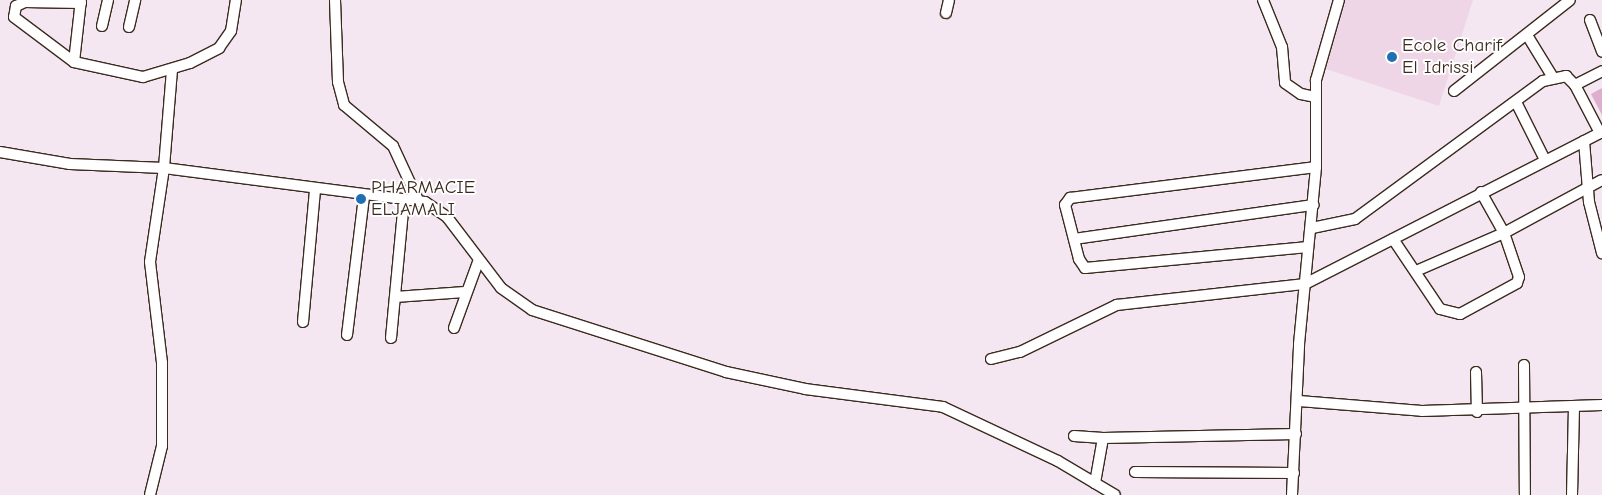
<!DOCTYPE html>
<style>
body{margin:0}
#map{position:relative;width:1602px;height:495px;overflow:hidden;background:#f5e7f1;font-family:"Comic Neue",sans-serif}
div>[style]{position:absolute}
.built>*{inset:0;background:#eed6e7}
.building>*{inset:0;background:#deaecf}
.roads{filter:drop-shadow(1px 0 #3b2a1e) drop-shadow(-1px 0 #3b2a1e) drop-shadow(0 1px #3b2a1e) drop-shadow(0 -1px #3b2a1e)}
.street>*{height:10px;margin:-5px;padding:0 5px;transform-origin:5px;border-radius:5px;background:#fff}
.dots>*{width:14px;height:14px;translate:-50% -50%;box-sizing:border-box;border:2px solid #fff;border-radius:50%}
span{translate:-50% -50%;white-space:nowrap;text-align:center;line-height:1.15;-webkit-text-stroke:4px #fff;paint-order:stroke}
.poi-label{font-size:19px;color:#3b2a1e}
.left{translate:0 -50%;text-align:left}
</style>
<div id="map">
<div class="built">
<i style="clip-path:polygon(1346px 0,1473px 0,1439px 106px,1326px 69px)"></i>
</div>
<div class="building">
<i style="clip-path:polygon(1602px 88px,1602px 115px,1591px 94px)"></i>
</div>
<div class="roads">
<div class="street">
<i style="left:335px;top:0;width:82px;rotate:87.9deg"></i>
<i style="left:338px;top:82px;width:24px;rotate:75deg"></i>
<i style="left:344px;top:105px;width:64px;rotate:39.9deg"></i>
<i style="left:393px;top:146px;width:60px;rotate:65.2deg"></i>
<i style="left:1263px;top:0;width:51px;rotate:68deg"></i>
<i style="left:1282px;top:47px;width:36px;rotate:85deg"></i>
<i style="left:1285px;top:83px;width:19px;rotate:35deg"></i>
<i style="left:1301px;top:94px;width:14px;rotate:12deg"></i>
<i style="left:81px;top:3px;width:56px;rotate:-179deg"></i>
<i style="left:25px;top:2px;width:10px;rotate:156deg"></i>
<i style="left:16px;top:6px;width:11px;rotate:100deg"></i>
<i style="left:14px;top:17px;width:75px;rotate:36.9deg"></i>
<i style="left:74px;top:62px;width:71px;rotate:12.3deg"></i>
<i style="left:143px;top:77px;width:49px;rotate:-16.6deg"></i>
<i style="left:190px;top:63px;width:33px;rotate:-27deg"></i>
<i style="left:219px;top:48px;width:21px;rotate:-55deg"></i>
<i style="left:231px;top:31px;width:31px;rotate:-81deg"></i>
<i style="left:946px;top:13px;width:13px;rotate:-77deg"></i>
<i style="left:1590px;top:20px;width:34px;rotate:69deg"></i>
<i style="left:102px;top:26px;width:27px;rotate:-77deg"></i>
<i style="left:129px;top:27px;width:28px;rotate:-77deg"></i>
<i style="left:1527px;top:35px;width:48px;rotate:58.6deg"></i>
<i style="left:74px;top:62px;width:62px;rotate:-83.6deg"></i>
<i style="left:172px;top:70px;width:98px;rotate:94.7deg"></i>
<i style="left:164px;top:168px;width:263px;rotate:7.4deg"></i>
<i style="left:425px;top:202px;width:27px;rotate:34deg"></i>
<i style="left:447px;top:217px;width:89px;rotate:52.7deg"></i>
<i style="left:501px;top:288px;width:38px;rotate:35deg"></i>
<i style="left:532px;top:310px;width:204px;rotate:17.7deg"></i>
<i style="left:726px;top:372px;width:81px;rotate:12.1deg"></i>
<i style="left:805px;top:389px;width:139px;rotate:7.4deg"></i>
<i style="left:943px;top:407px;width:127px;rotate:25.2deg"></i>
<i style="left:1058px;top:461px;width:66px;rotate:30.8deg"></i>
<i style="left:1454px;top:91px;width:147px;rotate:-38.1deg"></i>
<i style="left:1516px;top:102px;width:65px;rotate:63.4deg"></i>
<i style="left:1600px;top:133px;width:54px;rotate:-117.5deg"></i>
<i style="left:1575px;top:85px;width:30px;rotate:-27deg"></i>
<i style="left:1584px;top:141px;width:61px;rotate:85.3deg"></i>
<i style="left:1589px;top:202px;width:53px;rotate:75.7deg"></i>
<i style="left:0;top:152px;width:71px;rotate:9.7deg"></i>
<i style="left:70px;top:164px;width:94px;rotate:2.4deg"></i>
<i style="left:164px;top:168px;width:95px;rotate:98.5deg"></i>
<i style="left:150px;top:262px;width:102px;rotate:83.2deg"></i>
<i style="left:162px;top:363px;width:83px;rotate:90deg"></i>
<i style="left:162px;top:446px;width:50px;rotate:103.8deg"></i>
<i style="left:1312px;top:228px;width:44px;rotate:-11.8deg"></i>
<i style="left:1355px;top:219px;width:233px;rotate:-36.3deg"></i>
<i style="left:1543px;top:81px;width:24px;rotate:-12deg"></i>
<i style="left:1566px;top:76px;width:13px;rotate:45deg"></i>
<i style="left:1074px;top:239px;width:242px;rotate:-8.1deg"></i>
<i style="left:1393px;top:239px;width:84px;rotate:56.1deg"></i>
<i style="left:1440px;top:309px;width:21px;rotate:14deg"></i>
<i style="left:1460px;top:314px;width:65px;rotate:-28.5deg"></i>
<i style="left:1517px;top:283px;width:6px;rotate:-72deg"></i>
<i style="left:1519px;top:277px;width:46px;rotate:-108.8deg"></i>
<i style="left:1504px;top:233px;width:47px;rotate:-119.3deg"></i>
<i style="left:1308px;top:247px;width:224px;rotate:174.6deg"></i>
<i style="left:1085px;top:268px;width:11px;rotate:-124deg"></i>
<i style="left:1079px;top:259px;width:56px;rotate:-104.5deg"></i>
<i style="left:1065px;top:205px;width:9px;rotate:-54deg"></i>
<i style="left:1070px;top:198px;width:248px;rotate:-7.2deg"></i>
<i style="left:1416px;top:271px;width:96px;rotate:-23.4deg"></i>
<i style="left:1504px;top:233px;width:111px;rotate:-28.4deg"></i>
<i style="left:395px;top:297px;width:70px;rotate:-4.1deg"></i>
<i style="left:303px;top:322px;width:132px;rotate:-84.8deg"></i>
<i style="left:454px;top:328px;width:70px;rotate:-70deg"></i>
<i style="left:347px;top:335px;width:140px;rotate:-83deg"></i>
<i style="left:391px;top:338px;width:139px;rotate:-84.6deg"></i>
<i style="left:991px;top:359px;width:30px;rotate:-14deg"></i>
<i style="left:1020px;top:352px;width:108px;rotate:-25.9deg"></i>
<i style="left:1117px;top:305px;width:189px;rotate:-6.4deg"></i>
<i style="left:1305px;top:284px;width:334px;rotate:-27.1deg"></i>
<i style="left:1524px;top:365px;width:129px;rotate:89.6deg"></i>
<i style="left:1476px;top:372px;width:40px;rotate:88.6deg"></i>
<i style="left:1299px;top:401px;width:123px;rotate:4.6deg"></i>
<i style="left:1422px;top:411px;width:180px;rotate:-1.9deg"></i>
<i style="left:1074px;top:436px;width:29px;rotate:4deg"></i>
<i style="left:1103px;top:438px;width:46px;rotate:100.1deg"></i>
<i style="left:1103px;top:438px;width:193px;rotate:-1.2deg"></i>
<i style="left:1135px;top:472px;width:159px;rotate:0.4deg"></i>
<i style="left:1292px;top:495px;width:151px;rotate:-87.3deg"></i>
<i style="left:1299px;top:344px;width:178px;rotate:-84.5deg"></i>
<i style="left:1316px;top:167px;width:87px;rotate:-90deg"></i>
<i style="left:1316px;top:80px;width:83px;rotate:-74deg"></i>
<i style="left:1572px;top:495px;width:89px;rotate:-88.7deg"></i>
</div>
</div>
<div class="dots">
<i style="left:1392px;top:57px;background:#1f6fb2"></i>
<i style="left:361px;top:199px;background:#1f6fb2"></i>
</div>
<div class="poi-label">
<span class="left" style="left:1402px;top:57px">Ecole Charif<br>El Idrissi</span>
<span class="left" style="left:371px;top:199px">PHARMACIE<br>ELJAMALI</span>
</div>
</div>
